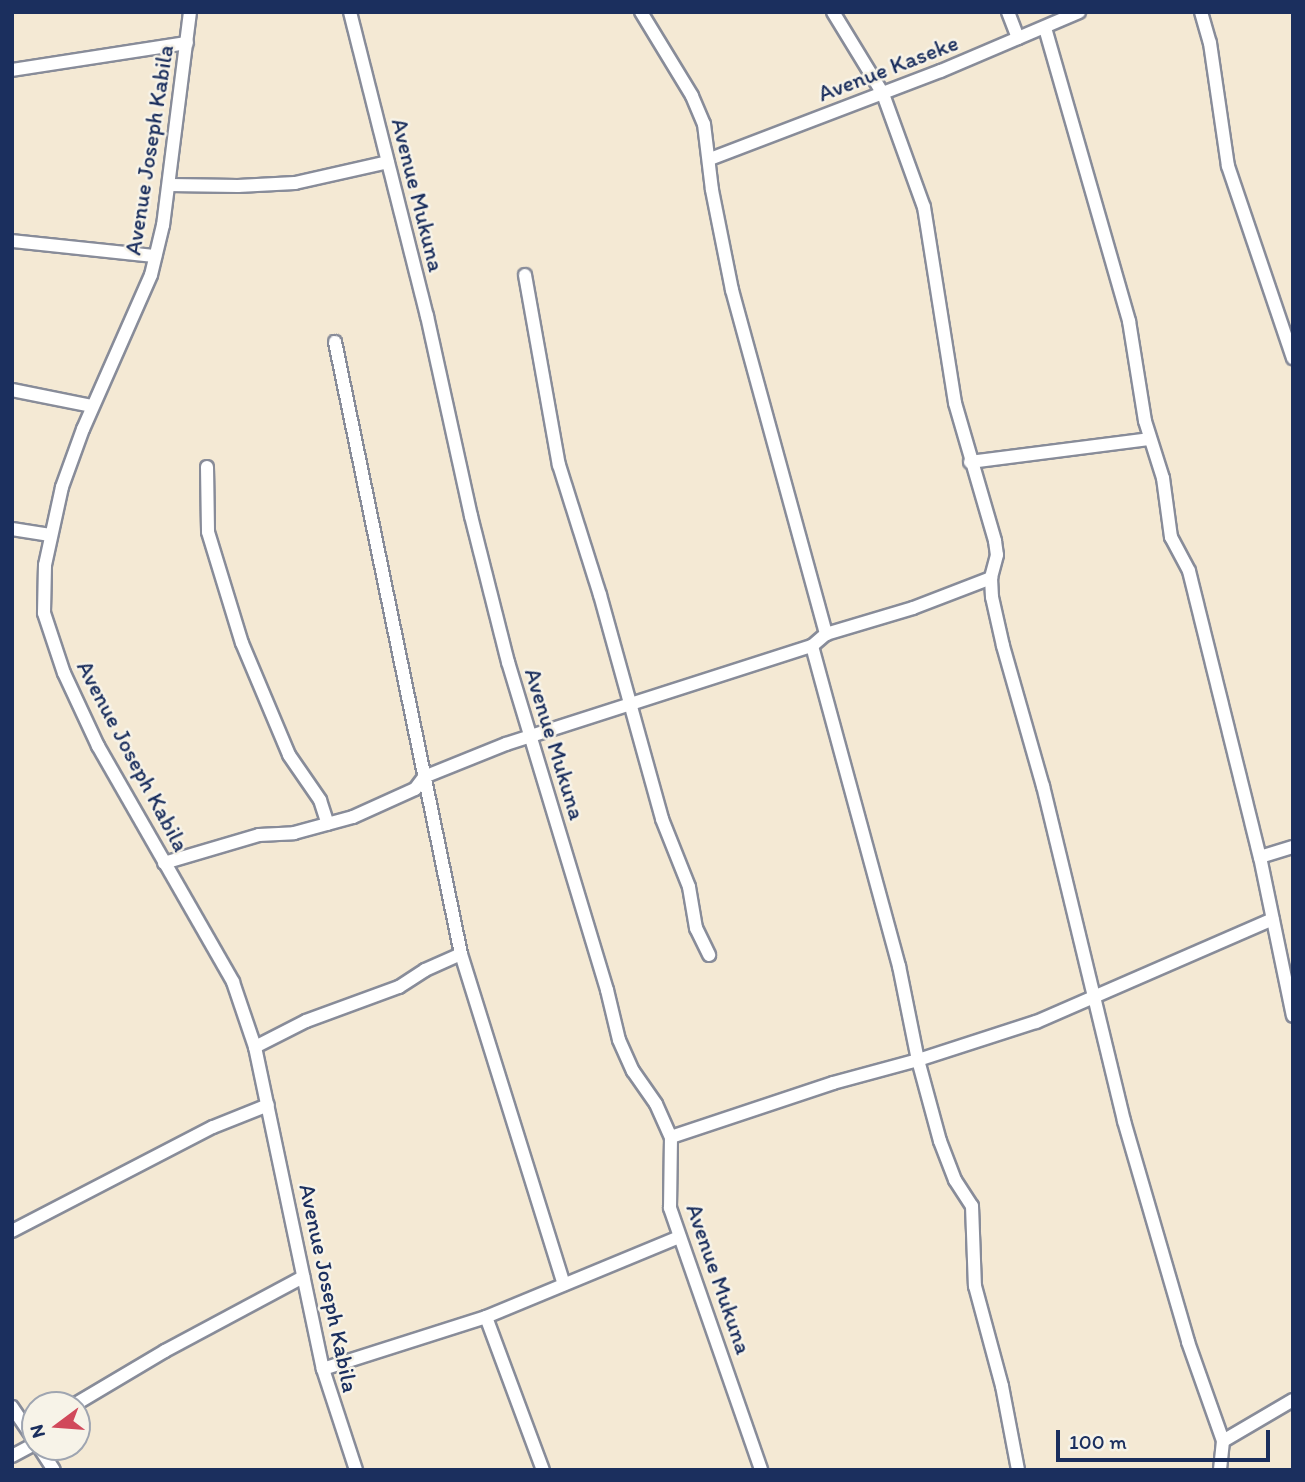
<!DOCTYPE html>
<style>
body{margin:0}
#map{position:relative;width:1305px;height:1482px;overflow:hidden;background:#f4e9d4;font-family:Itim,sans-serif}
div>[style]{position:absolute}
.roads{filter:drop-shadow(2px 0 #888c99) drop-shadow(-2px 0 #888c99) drop-shadow(0 2px #888c99) drop-shadow(0 -2px #888c99)}
.minor>*{height:12px;margin:-6px;padding:0 6px;transform-origin:6px;border-radius:6px;background:#fff}
span{translate:-50% -50%;white-space:nowrap;text-align:center;line-height:1.15;-webkit-text-stroke:5px #f7f3e8;paint-order:stroke}
.street-label{font-size:23px;color:#1b2f5e}
.frame{position:absolute;inset:0;border:14px solid #1b2f5e;pointer-events:none}
.north{position:absolute;left:21px;top:1391px;width:70px;height:70px;box-sizing:border-box;background:#f7f3e8;border:2px solid #9fa5b1;border-radius:50%;rotate:254deg;font-size:19px;font-weight:700;line-height:28px;text-align:center;color:#1b2f5e}
.north::after{content:'';display:block;margin:auto;width:24px;height:32px;background:#d1495b;clip-path:polygon(50% 0,100% 100%,50% 72%,0 100%)}
.scale{position:absolute;left:1056px;top:1430px;width:214px;height:32px;box-sizing:border-box;border:4px solid #1b2f5e;border-top:0;padding-left:9px;font-size:21px;line-height:24px;white-space:nowrap;color:#1b2f5e;-webkit-text-stroke:5px #f7f3e8;paint-order:stroke}
</style>
<div id="map">
<div class="roads">
<div class="minor">
<i style="left:190px;top:12px;width:215px;rotate:97.2deg"></i>
<i style="left:163px;top:225px;width:51px;rotate:103.5deg"></i>
<i style="left:151px;top:275px;width:168px;rotate:113.8deg"></i>
<i style="left:83px;top:429px;width:62px;rotate:109.9deg"></i>
<i style="left:62px;top:487px;width:80px;rotate:102.3deg"></i>
<i style="left:45px;top:565px;width:48px;rotate:91.2deg"></i>
<i style="left:44px;top:613px;width:63px;rotate:71.6deg"></i>
<i style="left:64px;top:673px;width:81px;rotate:65deg"></i>
<i style="left:98px;top:746px;width:272px;rotate:60.2deg"></i>
<i style="left:233px;top:982px;width:69px;rotate:71.3deg"></i>
<i style="left:255px;top:1047px;width:329px;rotate:78.1deg"></i>
<i style="left:323px;top:1369px;width:106px;rotate:71.9deg"></i>
<i style="left:350px;top:12px;width:314px;rotate:75.8deg"></i>
<i style="left:427px;top:316px;width:205px;rotate:77.6deg"></i>
<i style="left:471px;top:516px;width:151px;rotate:75.8deg"></i>
<i style="left:508px;top:662px;width:343px;rotate:73.2deg"></i>
<i style="left:607px;top:990px;width:51px;rotate:76.5deg"></i>
<i style="left:619px;top:1040px;width:34px;rotate:66deg"></i>
<i style="left:633px;top:1071px;width:40px;rotate:55.1deg"></i>
<i style="left:656px;top:1104px;width:36px;rotate:66deg"></i>
<i style="left:671px;top:1137px;width:71px;rotate:90.8deg"></i>
<i style="left:670px;top:1208px;width:277px;rotate:70.8deg"></i>
<i style="left:641px;top:12px;width:98px;rotate:58.7deg"></i>
<i style="left:692px;top:96px;width:30px;rotate:67deg"></i>
<i style="left:704px;top:124px;width:66px;rotate:83.1deg"></i>
<i style="left:712px;top:190px;width:102px;rotate:78.7deg"></i>
<i style="left:732px;top:290px;width:357px;rotate:74.7deg"></i>
<i style="left:833px;top:12px;width:96px;rotate:58.6deg"></i>
<i style="left:883px;top:94px;width:120px;rotate:70.1deg"></i>
<i style="left:924px;top:207px;width:198px;rotate:81deg"></i>
<i style="left:955px;top:403px;width:144px;rotate:73.8deg"></i>
<i style="left:995px;top:541px;width:14px;rotate:82deg"></i>
<i style="left:997px;top:555px;width:24px;rotate:105deg"></i>
<i style="left:991px;top:578px;width:19px;rotate:87deg"></i>
<i style="left:992px;top:597px;width:50px;rotate:77.3deg"></i>
<i style="left:1003px;top:646px;width:146px;rotate:74.1deg"></i>
<i style="left:1043px;top:786px;width:345px;rotate:76.4deg"></i>
<i style="left:1124px;top:1121px;width:230px;rotate:73.8deg"></i>
<i style="left:1188px;top:1342px;width:105px;rotate:70.5deg"></i>
<i style="left:1223px;top:1441px;width:29px;rotate:96deg"></i>
<i style="left:1008px;top:12px;width:28px;rotate:69deg"></i>
<i style="left:1201px;top:12px;width:32px;rotate:74deg"></i>
<i style="left:1210px;top:43px;width:124px;rotate:81.7deg"></i>
<i style="left:1228px;top:166px;width:203px;rotate:71.3deg"></i>
<i style="left:1045px;top:28px;width:305px;rotate:74deg"></i>
<i style="left:1129px;top:321px;width:101px;rotate:80.9deg"></i>
<i style="left:1145px;top:421px;width:60px;rotate:72.5deg"></i>
<i style="left:1163px;top:478px;width:60px;rotate:82.3deg"></i>
<i style="left:1171px;top:537px;width:38px;rotate:62deg"></i>
<i style="left:1189px;top:571px;width:295px;rotate:76.1deg"></i>
<i style="left:1260px;top:857px;width:162px;rotate:78.3deg"></i>
<i style="left:12px;top:70px;width:177px;rotate:-8.8deg"></i>
<i style="left:710px;top:159px;width:247px;rotate:-20.9deg"></i>
<i style="left:941px;top:71px;width:150px;rotate:-23.1deg"></i>
<i style="left:170px;top:185px;width:68px;rotate:0.8deg"></i>
<i style="left:238px;top:186px;width:57px;rotate:-3deg"></i>
<i style="left:295px;top:183px;width:95px;rotate:-12.7deg"></i>
<i style="left:12px;top:241px;width:144px;rotate:6deg"></i>
<i style="left:525px;top:275px;width:193px;rotate:79.9deg"></i>
<i style="left:559px;top:465px;width:136px;rotate:72.5deg"></i>
<i style="left:600px;top:595px;width:232px;rotate:74.5deg"></i>
<i style="left:662px;top:819px;width:73px;rotate:68.3deg"></i>
<i style="left:689px;top:887px;width:42px;rotate:80.3deg"></i>
<i style="left:696px;top:928px;width:30px;rotate:64deg"></i>
<i style="left:12px;top:390px;width:82px;rotate:11.3deg"></i>
<i style="left:970px;top:462px;width:180px;rotate:-7.3deg"></i>
<i style="left:207px;top:467px;width:65px;rotate:89.1deg"></i>
<i style="left:208px;top:532px;width:116px;rotate:73deg"></i>
<i style="left:242px;top:643px;width:121px;rotate:67.2deg"></i>
<i style="left:289px;top:755px;width:55px;rotate:55.4deg"></i>
<i style="left:320px;top:800px;width:25px;rotate:72deg"></i>
<i style="left:12px;top:529px;width:37px;rotate:9deg"></i>
<i style="left:812px;top:646px;width:332px;rotate:74.8deg"></i>
<i style="left:899px;top:966px;width:96px;rotate:78.6deg"></i>
<i style="left:918px;top:1060px;width:84px;rotate:74.8deg"></i>
<i style="left:940px;top:1141px;width:42px;rotate:69deg"></i>
<i style="left:955px;top:1180px;width:31px;rotate:57deg"></i>
<i style="left:972px;top:1206px;width:80px;rotate:87.9deg"></i>
<i style="left:975px;top:1286px;width:104px;rotate:74.9deg"></i>
<i style="left:1002px;top:1386px;width:86px;rotate:79.2deg"></i>
<i style="left:1260px;top:857px;width:34px;rotate:-17deg"></i>
<i style="left:164px;top:863px;width:99px;rotate:-16.4deg"></i>
<i style="left:259px;top:835px;width:35px;rotate:-3deg"></i>
<i style="left:294px;top:833px;width:61px;rotate:-15.2deg"></i>
<i style="left:353px;top:817px;width:68px;rotate:-24.3deg"></i>
<i style="left:415px;top:789px;width:15px;rotate:-53deg"></i>
<i style="left:424px;top:777px;width:88px;rotate:-21.9deg"></i>
<i style="left:506px;top:744px;width:321px;rotate:-17.8deg"></i>
<i style="left:812px;top:646px;width:18px;rotate:-41deg"></i>
<i style="left:826px;top:634px;width:91px;rotate:-16.6deg"></i>
<i style="left:913px;top:608px;width:84px;rotate:-21deg"></i>
<i style="left:461px;top:954px;width:346px;rotate:72.7deg"></i>
<i style="left:255px;top:1047px;width:57px;rotate:-27deg"></i>
<i style="left:306px;top:1021px;width:99px;rotate:-20.1deg"></i>
<i style="left:399px;top:987px;width:31px;rotate:-33deg"></i>
<i style="left:425px;top:970px;width:39px;rotate:-24deg"></i>
<i style="left:461px;top:954px;width:625px;rotate:-101.63deg"></i>
<i style="left:671px;top:1137px;width:171px;rotate:-18.4deg"></i>
<i style="left:833px;top:1083px;width:88px;rotate:-15.1deg"></i>
<i style="left:918px;top:1060px;width:124px;rotate:-17.9deg"></i>
<i style="left:1036px;top:1022px;width:258px;rotate:-23.5deg"></i>
<i style="left:12px;top:1231px;width:226px;rotate:-27.4deg"></i>
<i style="left:213px;top:1127px;width:59px;rotate:-21.8deg"></i>
<i style="left:486px;top:1317px;width:163px;rotate:69.6deg"></i>
<i style="left:323px;top:1369px;width:171px;rotate:-17.7deg"></i>
<i style="left:486px;top:1317px;width:209px;rotate:-22.5deg"></i>
<i style="left:74px;top:1405px;width:106px;rotate:-30.7deg"></i>
<i style="left:165px;top:1351px;width:157px;rotate:-28.2deg"></i>
<i style="left:12px;top:1407px;width:41px;rotate:55.9deg"></i>
<i style="left:1223px;top:1441px;width:81px;rotate:-30.4deg"></i>
<i style="left:39px;top:1447px;width:27px;rotate:57deg"></i>
<i style="left:12px;top:1456px;width:26px;rotate:-28deg"></i>
</div>
</div>
<div class="street-label">
<span style="left:888px;top:68px;rotate:-21deg">Avenue Kaseke</span>
<span style="left:149px;top:150px;rotate:-81deg">Avenue Joseph Kabila</span>
<span style="left:418px;top:195px;rotate:76deg">Avenue Mukuna</span>
<span style="left:555px;top:744px;rotate:73deg">Avenue Mukuna</span>
<span style="left:133px;top:756px;rotate:62deg">Avenue Joseph Kabila</span>
<span style="left:719px;top:1279px;rotate:71deg">Avenue Mukuna</span>
<span style="left:329px;top:1288px;rotate:78deg">Avenue Joseph Kabila</span>
</div>
<div class="frame"></div>
<div class="north">N</div>
<div class="scale">100 m</div>
</div>
